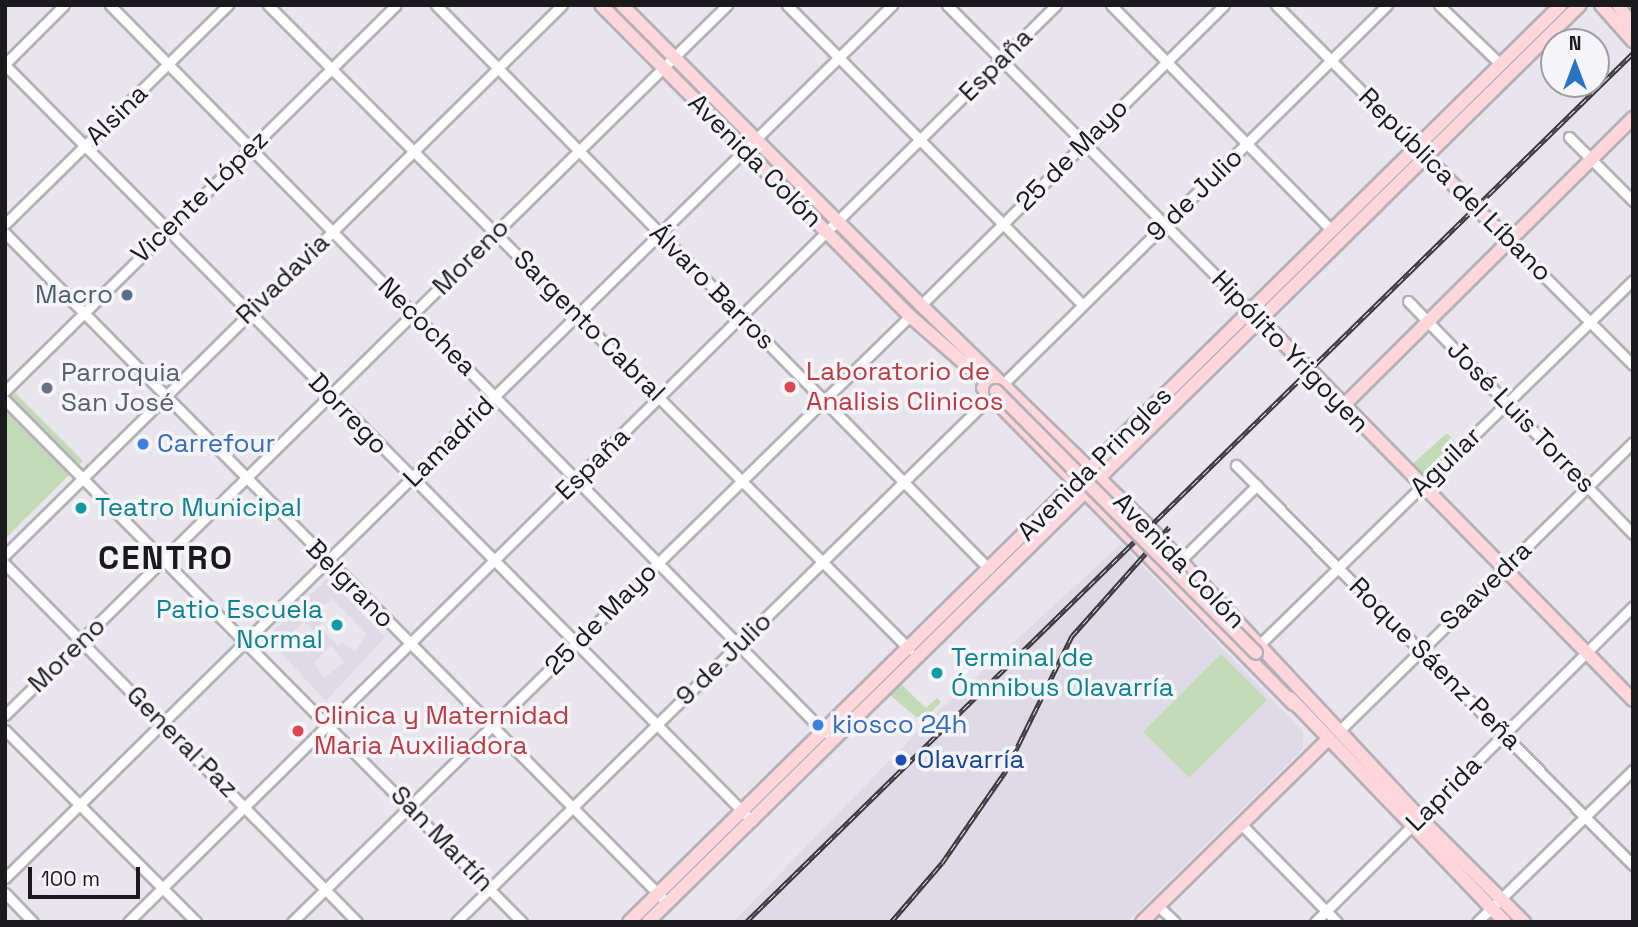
<!DOCTYPE html>
<meta charset="utf-8">
<style>
body{margin:0}
#map{position:relative;width:1638px;height:927px;overflow:hidden;background:#e8e6ec;font-family:"Space Grotesk",sans-serif}
div>[style]{position:absolute}
.built>*{inset:0;background:#dedae6}
.green>*{inset:0;background:#c3dab7;transform-origin:0 0}
.roads{filter:drop-shadow(2px 0 #b3b1b7) drop-shadow(-2px 0 #b3b1b7) drop-shadow(0 2px #b3b1b7) drop-shadow(0 -2px #b3b1b7)}
.street>*{height:9px;margin:-4.5px;padding:0 4.5px;transform-origin:4.5px;border-radius:4.5px;background:#fff}
.secondary>*{height:12px;margin:-6px;padding:0 6px;transform-origin:6px;border-radius:6px;background:#fed6dc}
.rail>*{height:5px;margin-top:-2.5px;transform-origin:0;background:repeating-linear-gradient(90deg,#f5f4f9 0 8px,#39383b 0 16px);box-sizing:border-box;border-block:2px solid #39383b}
.bridges{filter:drop-shadow(2px 0 #b3b1b7) drop-shadow(-2px 0 #b3b1b7) drop-shadow(0 2px #b3b1b7) drop-shadow(0 -2px #b3b1b7)}
.secondary-bridge>*{height:12px;margin:-6px;padding:0 6px;transform-origin:6px;border-radius:6px;background:#fed6dc}
.dots>*{width:19px;height:19px;translate:-50% -50%;box-sizing:border-box;border:4px solid #f5f4f9;border-radius:50%}
span{translate:-50% -50%;white-space:nowrap;text-align:center;line-height:1.15;-webkit-text-stroke:7px #f5f4f9;paint-order:stroke}
.street-label{font-size:26px;color:#1a1a1c}
.service-label{font-size:26px;color:#4e5e75}
.right{translate:-100% -50%;text-align:right}
.health-label{font-size:26px;color:#be3a42}
.left{translate:0 -50%;text-align:left}
.worship-label{font-size:26px;color:#5b616d}
.shop-label{font-size:26px;color:#366cbe}
.culture-label{font-size:26px;color:#0d838f}
.transit-label{font-size:26px;color:#164399}
.district-label{font-size:33px;color:#1a1a1c;font-weight:700;letter-spacing:2px}
.frame{position:absolute;inset:0;border:7px solid #1a1a1c;pointer-events:none}
.north{position:absolute;left:1540px;top:28px;width:70px;height:70px;box-sizing:border-box;background:#f5f4f9;border:2px solid #9d9da1;border-radius:50%;rotate:0deg;font-size:19px;font-weight:700;line-height:28px;text-align:center;color:#1a1a1c}
.north::after{content:'';display:block;margin:auto;width:24px;height:32px;background:#2674c3;clip-path:polygon(50% 0,100% 100%,50% 72%,0 100%)}
.scale{position:absolute;left:28px;top:867px;width:112px;height:32px;box-sizing:border-box;border:4px solid #1a1a1c;border-top:0;padding-left:9px;font-size:21px;line-height:24px;white-space:nowrap;color:#1a1a1c;-webkit-text-stroke:5px #f5f4f9;paint-order:stroke}
</style>
<div id="map">
<div class="built">
<i style="clip-path:polygon(1121px 544px,1303px 731px,1303px 749px,1127px 922px,733px 922px,927px 722px)"></i>
<i style="clip-path:polygon(evenodd,328px 578px,385px 637px,326px 701px,267px 638px,328px 578px,332px 599px,367px 634px,355px 652px,342px 643px,338px 646px,319px 626px,322px 623px,314px 611px,332px 599px,328px 578px,304px 622px,320px 635px,302px 652px,295px 651px,288px 636px,304px 622px,328px 578px,331px 645px,344px 662px,324px 678px,314px 663px,331px 645px)"></i>
</div>
<div class="green">
<i style="clip-path:polygon(840px 232px,942px 336px,940px 337px,838px 234px)"></i>
<i style="clip-path:polygon(15px 393px,83px 461px,5px 539px,5px 403px)"></i>
<i style="left:1447px;top:433px;width:15px;height:48px;rotate:48deg"></i>
<i style="left:1221px;top:654px;width:65px;height:110px;rotate:45deg"></i>
<i style="clip-path:polygon(901px 684px,926px 708px,937px 698px,941px 702px,926px 718px,916px 717px,890px 695px)"></i>
</div>
<div class="roads">
<div class="street">
<i style="left:110px;top:5px;width:1020px;rotate:45.52deg"></i>
<i style="left:268px;top:5px;width:909px;rotate:45.13deg"></i>
<i style="left:436px;top:5px;width:790px;rotate:45.56deg"></i>
<i style="left:787px;top:5px;width:420px;rotate:45.4deg"></i>
<i style="left:947px;top:5px;width:431px;rotate:45.2deg"></i>
<i style="left:1111px;top:5px;width:315px;rotate:45.6deg"></i>
<i style="left:1276px;top:5px;width:199px;rotate:45.2deg"></i>
<i style="left:1439px;top:5px;width:85px;rotate:44deg"></i>
<i style="left:5px;top:64px;width:83px;rotate:-45deg"></i>
<i style="left:5px;top:65px;width:1063px;rotate:45.34deg"></i>
<i style="left:1569px;top:137px;width:91px;rotate:45deg"></i>
<i style="left:5px;top:224px;width:313px;rotate:-44.5deg"></i>
<i style="left:5px;top:233px;width:942px;rotate:45.34deg"></i>
<i style="left:1507px;top:239px;width:178px;rotate:45deg"></i>
<i style="left:1408px;top:301px;width:324px;rotate:46deg"></i>
<i style="left:921px;top:305px;width:426px;rotate:-44.7deg"></i>
<i style="left:1002px;top:385px;width:541px;rotate:-44.63deg"></i>
<i style="left:5px;top:391px;width:549px;rotate:-44.63deg"></i>
<i style="left:5px;top:400px;width:735px;rotate:45.28deg"></i>
<i style="left:1236px;top:465px;width:564px;rotate:45.22deg"></i>
<i style="left:5px;top:555px;width:783px;rotate:-44.64deg"></i>
<i style="left:1180px;top:561px;width:108px;rotate:-44.6deg"></i>
<i style="left:5px;top:564px;width:502px;rotate:45.48deg"></i>
<i style="left:1260px;top:644px;width:521px;rotate:-44.3deg"></i>
<i style="left:5px;top:715px;width:1013px;rotate:-44.52deg"></i>
<i style="left:5px;top:730px;width:271px;rotate:45.1deg"></i>
<i style="left:1339px;top:731px;width:412px;rotate:-44.5deg"></i>
<i style="left:1241px;top:824px;width:137px;rotate:45.6deg"></i>
<i style="left:5px;top:878px;width:1245px;rotate:-44.54deg"></i>
<i style="left:5px;top:893px;width:40px;rotate:46deg"></i>
<i style="left:1158px;top:906px;width:23px;rotate:43deg"></i>
<i style="left:128px;top:922px;width:1305px;rotate:-44.66deg"></i>
<i style="left:292px;top:922px;width:866px;rotate:-44.44deg"></i>
<i style="left:456px;top:922px;width:750px;rotate:-44.51deg"></i>
<i style="left:1315px;top:922px;width:448px;rotate:-44.8deg"></i>
<i style="left:1477px;top:922px;width:218px;rotate:-44.3deg"></i>
</div>
<div class="secondary">
<i style="left:601px;top:5px;width:438px;rotate:45.2deg"></i>
<i style="left:910px;top:316px;width:114px;rotate:41.1deg"></i>
<i style="left:622px;top:5px;width:429px;rotate:45.1deg"></i>
<i style="left:1601px;top:5px;width:48px;rotate:48.4deg"></i>
<i style="left:1618px;top:5px;width:26px;rotate:54deg"></i>
<i style="left:1419px;top:150px;width:125px;rotate:45.3deg"></i>
<i style="left:921px;top:305px;width:317px;rotate:44.2deg"></i>
<i style="left:1148px;top:526px;width:400px;rotate:47deg"></i>
<i style="left:1421px;top:819px;width:146px;rotate:45deg"></i>
<i style="left:1256px;top:315px;width:539px;rotate:45.6deg"></i>
<i style="left:983px;top:388px;width:443px;rotate:45.5deg"></i>
<i style="left:1343px;top:406px;width:409px;rotate:-44.8deg"></i>
<i style="left:1290px;top:698px;width:310px;rotate:46.2deg"></i>
<i style="left:629px;top:922px;width:1307px;rotate:-44.54deg"></i>
<i style="left:648px;top:922px;width:1307px;rotate:-44.54deg"></i>
<i style="left:1142px;top:922px;width:261px;rotate:-44.5deg"></i>
</div>
</div>
<div class="rail">
<i style="left:746px;top:922px;width:1242px;rotate:-44.41deg"></i>
<i style="left:891px;top:922px;width:78px;rotate:-49.2deg"></i>
<i style="left:942px;top:863px;width:111px;rotate:-55.3deg"></i>
<i style="left:1005px;top:772px;width:152px;rotate:-63.8deg"></i>
<i style="left:1072px;top:636px;width:146px;rotate:-48.3deg"></i>
</div>
<div class="bridges">
<div class="secondary-bridge">
<i style="left:996px;top:391px;width:369px;rotate:45.2deg"></i>
</div>
</div>
<div class="dots">
<i style="left:127px;top:295px;background:#5c6f8a"></i>
<i style="left:790px;top:387px;background:#e0444e"></i>
<i style="left:47px;top:388px;background:#6b7280"></i>
<i style="left:143px;top:444px;background:#3f7fe0"></i>
<i style="left:81px;top:508px;background:#0f9aa8"></i>
<i style="left:337px;top:625px;background:#0f9aa8"></i>
<i style="left:937px;top:673px;background:#0f9aa8"></i>
<i style="left:818px;top:725px;background:#3f7fe0"></i>
<i style="left:298px;top:731px;background:#e0444e"></i>
<i style="left:901px;top:760px;background:#1a4fb4"></i>
</div>
<div class="street-label">
<span style="left:996px;top:65px;rotate:-45deg">España</span>
<span style="left:117px;top:115px;rotate:-44deg">Alsina</span>
<span style="left:1072px;top:155px;rotate:-45deg">25 de Mayo</span>
<span style="left:755px;top:161px;rotate:45deg">Avenida Colón</span>
<span style="left:1455px;top:185px;rotate:45deg">República del Líbano</span>
<span style="left:1195px;top:195px;rotate:-44deg">9 de Julio</span>
<span style="left:200px;top:197px;rotate:-44deg">Vicente López</span>
<span style="left:471px;top:257px;rotate:-45deg">Moreno</span>
<span style="left:283px;top:279px;rotate:-44deg">Rivadavia</span>
<span style="left:712px;top:287px;rotate:45deg">Álvaro Barros</span>
<span style="left:589px;top:326px;rotate:45deg">Sargento Cabral</span>
<span style="left:427px;top:327px;rotate:45deg">Necochea</span>
<span style="left:1290px;top:352px;rotate:46deg">Hipólito Yrigoyen</span>
<span style="left:348px;top:414px;rotate:46deg">Dorrego</span>
<span style="left:1521px;top:417px;rotate:46deg">José Luis Torres</span>
<span style="left:449px;top:442px;rotate:-45deg">Lamadrid</span>
<span style="left:1446px;top:462px;rotate:-44deg">Aguilar</span>
<span style="left:593px;top:464px;rotate:-44deg">España</span>
<span style="left:1095px;top:464px;rotate:-45deg">Avenida Pringles</span>
<span style="left:1179px;top:561px;rotate:46deg">Avenida Colón</span>
<span style="left:350px;top:584px;rotate:45deg">Belgrano</span>
<span style="left:1486px;top:586px;rotate:-44deg">Saavedra</span>
<span style="left:601px;top:619px;rotate:-45deg">25 de Mayo</span>
<span style="left:67px;top:655px;rotate:-44deg">Moreno</span>
<span style="left:724px;top:659px;rotate:-44deg">9 de Julio</span>
<span style="left:1435px;top:664px;rotate:45deg">Roque Sáenz Peña</span>
<span style="left:182px;top:742px;rotate:45deg">General Paz</span>
<span style="left:1444px;top:794px;rotate:-45deg">Laprida</span>
<span style="left:442px;top:839px;rotate:46deg">San Martín</span>
</div>
<div class="service-label">
<span class="right" style="left:113px;top:295px">Macro</span>
</div>
<div class="health-label">
<span class="left" style="left:806px;top:387px">Laboratorio de<br>Analisis Clinicos</span>
<span class="left" style="left:314px;top:731px">Clinica y Maternidad<br>Maria Auxiliadora</span>
</div>
<div class="worship-label">
<span class="left" style="left:61px;top:388px">Parroquia<br>San José</span>
</div>
<div class="shop-label">
<span class="left" style="left:157px;top:444px">Carrefour</span>
<span class="left" style="left:832px;top:725px">kiosco 24h</span>
</div>
<div class="culture-label">
<span class="left" style="left:95px;top:508px">Teatro Municipal</span>
<span class="right" style="left:323px;top:625px">Patio Escuela<br>Normal</span>
<span class="left" style="left:951px;top:673px">Terminal de<br>Ómnibus Olavarría</span>
</div>
<div class="transit-label">
<span class="left" style="left:917px;top:760px">Olavarría</span>
</div>
<div class="district-label">
<span style="left:166px;top:559px">CENTRO</span>
</div>
<div class="frame"></div>
<div class="north">N</div>
<div class="scale">100 m</div>
</div>
